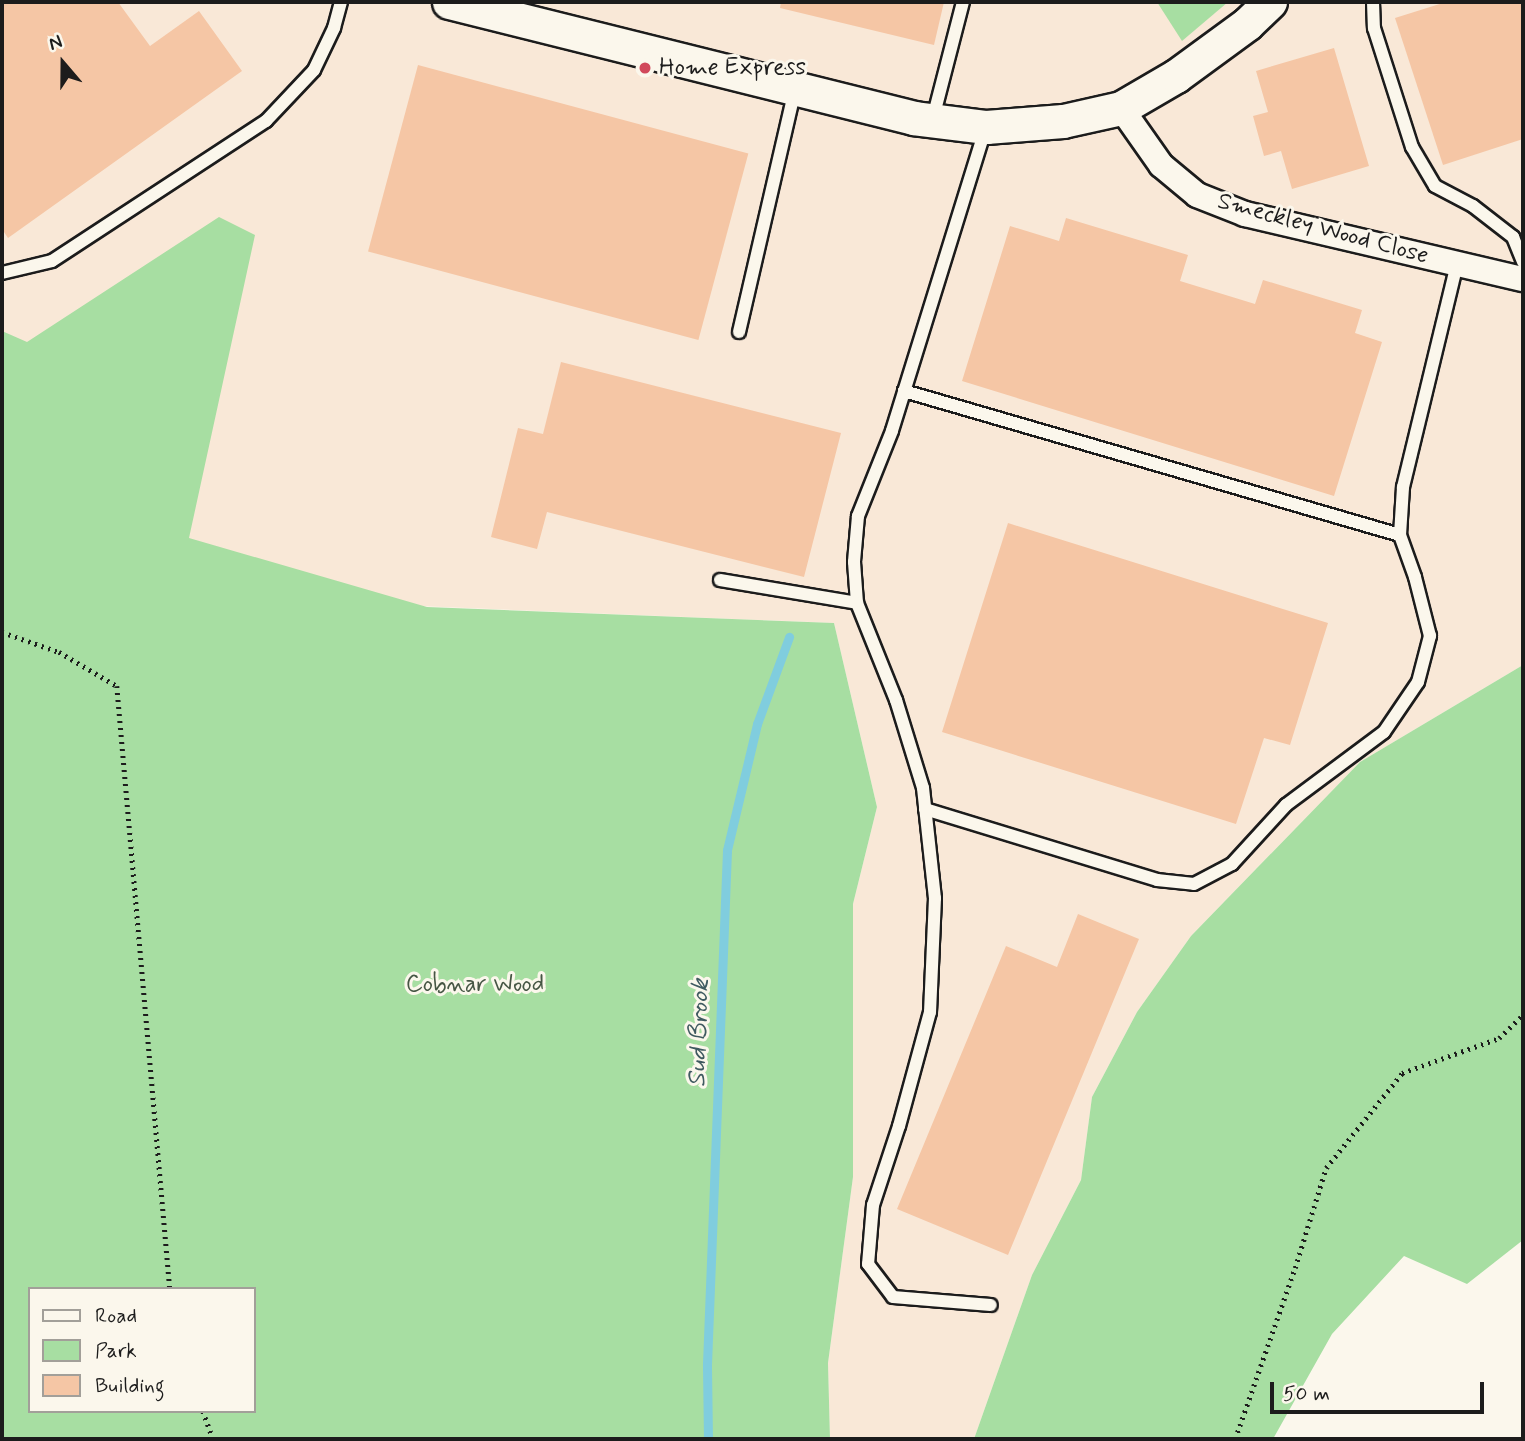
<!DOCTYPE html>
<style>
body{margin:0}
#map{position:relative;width:1525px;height:1441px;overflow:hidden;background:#fbf7ec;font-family:Mynerve,sans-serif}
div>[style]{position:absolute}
.built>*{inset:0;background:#f9e8d7}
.green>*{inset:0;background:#a7dea2}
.stream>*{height:9px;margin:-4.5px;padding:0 4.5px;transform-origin:4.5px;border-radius:4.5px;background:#80cdde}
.building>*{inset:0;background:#f5c6a5;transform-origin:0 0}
.path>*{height:4.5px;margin-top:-2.25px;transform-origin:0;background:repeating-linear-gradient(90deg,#1c1c1c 0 2px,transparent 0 7px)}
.roads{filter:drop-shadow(2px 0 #1c1c1c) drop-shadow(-2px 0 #1c1c1c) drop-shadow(0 2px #1c1c1c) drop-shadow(0 -2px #1c1c1c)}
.lane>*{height:12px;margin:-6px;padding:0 6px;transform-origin:6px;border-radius:6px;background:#fbf7ec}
.street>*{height:24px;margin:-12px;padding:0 12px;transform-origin:12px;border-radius:12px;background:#fbf7ec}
.secondary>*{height:33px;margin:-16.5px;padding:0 16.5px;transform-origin:16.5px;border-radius:16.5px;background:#fbf7ec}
.dots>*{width:19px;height:19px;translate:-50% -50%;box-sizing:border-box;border:4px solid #fbf7ec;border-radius:50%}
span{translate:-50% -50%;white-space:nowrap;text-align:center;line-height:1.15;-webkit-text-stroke:6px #fbf7ec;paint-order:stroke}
.poi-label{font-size:24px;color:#1c1c1c}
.left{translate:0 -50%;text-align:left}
.street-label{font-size:24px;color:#1c1c1c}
.park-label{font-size:24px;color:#465644}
.water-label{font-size:26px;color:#3f5a60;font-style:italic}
.frame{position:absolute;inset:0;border:4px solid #1c1c1c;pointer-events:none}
.legend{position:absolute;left:28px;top:1287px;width:228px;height:126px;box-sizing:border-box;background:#fbf7ec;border:2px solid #a29f99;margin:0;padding:9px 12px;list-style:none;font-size:21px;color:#1c1c1c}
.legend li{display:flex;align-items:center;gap:14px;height:35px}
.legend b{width:35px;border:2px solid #a29f99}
.north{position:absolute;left:28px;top:28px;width:70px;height:70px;-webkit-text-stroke:5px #fbf7ec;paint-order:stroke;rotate:340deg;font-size:19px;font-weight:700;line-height:28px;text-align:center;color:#1c1c1c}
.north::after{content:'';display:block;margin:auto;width:24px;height:32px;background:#1c1c1c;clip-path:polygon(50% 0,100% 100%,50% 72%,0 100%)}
.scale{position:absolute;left:1270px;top:1382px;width:214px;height:32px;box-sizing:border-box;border:4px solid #1c1c1c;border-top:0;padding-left:9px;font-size:21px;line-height:24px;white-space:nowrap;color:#1c1c1c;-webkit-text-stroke:5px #fbf7ec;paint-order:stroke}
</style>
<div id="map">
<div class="built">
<i style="clip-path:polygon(2px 2px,1523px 2px,1523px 665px,1360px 762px,1191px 936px,1137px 1012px,1092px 1097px,1081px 1180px,1032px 1275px,974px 1439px,830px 1439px,828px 1363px,853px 1177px,853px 904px,877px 807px,834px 623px,2px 589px)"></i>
</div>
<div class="green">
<i style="clip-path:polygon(1157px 2px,1228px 2px,1182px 41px)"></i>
<i style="clip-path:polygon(evenodd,219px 217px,255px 235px,189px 538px,427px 607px,834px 623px,877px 807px,853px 904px,853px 1177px,828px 1363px,830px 1439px,2px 1439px,2px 331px,27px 342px,219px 217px,30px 1289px,254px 1289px,254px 1411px,30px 1411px,30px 1289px)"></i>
<i style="clip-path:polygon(1523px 665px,1523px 1240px,1467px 1284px,1404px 1256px,1332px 1334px,1273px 1439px,974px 1439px,1032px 1275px,1081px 1180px,1092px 1097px,1137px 1012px,1191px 936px,1360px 762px)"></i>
</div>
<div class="stream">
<i style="left:708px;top:1439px;width:75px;rotate:-90.8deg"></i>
<i style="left:707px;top:1364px;width:514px;rotate:-87.77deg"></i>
<i style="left:727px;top:850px;width:130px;rotate:-76.6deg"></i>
<i style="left:757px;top:724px;width:93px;rotate:-69.8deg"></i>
</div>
<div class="building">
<i style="clip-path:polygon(118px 2px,150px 46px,199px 11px,242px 71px,8px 238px,2px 229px,2px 3px)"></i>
<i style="clip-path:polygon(781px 2px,944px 2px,934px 45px,780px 8px)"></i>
<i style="clip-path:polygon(1446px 2px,1523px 2px,1523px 139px,1443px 165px,1395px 18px)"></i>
<i style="clip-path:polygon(1334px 48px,1369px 166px,1292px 189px,1281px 151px,1264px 156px,1253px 116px,1268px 112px,1256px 71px)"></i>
<i style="left:418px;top:65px;width:342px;height:193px;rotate:15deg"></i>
<i style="clip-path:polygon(1066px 218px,1188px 255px,1180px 281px,1255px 304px,1263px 280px,1362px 310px,1355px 333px,1382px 342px,1334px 496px,962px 381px,1010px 226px,1059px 241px)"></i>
<i style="clip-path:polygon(561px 362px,841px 433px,804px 577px,547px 512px,537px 549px,491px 537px,518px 428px,543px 434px)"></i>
<i style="clip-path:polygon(1008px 523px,1328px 623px,1290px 745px,1264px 738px,1236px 824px,942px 732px)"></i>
<i style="clip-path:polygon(1078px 914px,1139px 939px,1008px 1255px,897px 1209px,1006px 946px,1057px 967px)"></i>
</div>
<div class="path">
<i style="left:2px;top:632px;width:60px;rotate:19.3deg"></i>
<i style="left:59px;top:652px;width:67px;rotate:30.4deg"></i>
<i style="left:117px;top:686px;width:605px;rotate:84.98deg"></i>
<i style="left:203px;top:1411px;width:30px;rotate:70deg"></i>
<i style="left:1235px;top:1439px;width:181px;rotate:-70.7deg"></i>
<i style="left:1295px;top:1268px;width:105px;rotate:-72.8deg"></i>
<i style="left:1326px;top:1168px;width:122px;rotate:-51.3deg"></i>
<i style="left:1402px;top:1073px;width:103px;rotate:-19.8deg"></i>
<i style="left:1499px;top:1038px;width:33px;rotate:-44deg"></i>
</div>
<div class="roads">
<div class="lane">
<i style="left:1373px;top:2px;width:26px;rotate:88deg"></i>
<i style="left:1374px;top:28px;width:125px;rotate:72.3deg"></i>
<i style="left:1412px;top:147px;width:45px;rotate:59.5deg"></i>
<i style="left:1435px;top:186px;width:43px;rotate:27.8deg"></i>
<i style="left:1473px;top:206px;width:51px;rotate:37.8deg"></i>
<i style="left:1513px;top:237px;width:27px;rotate:68deg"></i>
<i style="left:933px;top:118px;width:120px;rotate:-75.5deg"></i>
<i style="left:986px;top:127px;width:318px;rotate:107.2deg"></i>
<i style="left:892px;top:431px;width:92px;rotate:111.8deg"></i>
<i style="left:858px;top:516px;width:46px;rotate:95deg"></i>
<i style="left:854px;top:562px;width:41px;rotate:85.8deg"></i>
<i style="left:857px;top:603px;width:105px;rotate:68.1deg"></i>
<i style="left:896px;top:700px;width:92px;rotate:72.9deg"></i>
<i style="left:923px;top:788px;width:111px;rotate:83.8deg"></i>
<i style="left:935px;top:898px;width:114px;rotate:92.5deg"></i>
<i style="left:930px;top:1012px;width:118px;rotate:105.2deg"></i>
<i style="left:899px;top:1126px;width:83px;rotate:108.2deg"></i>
<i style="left:873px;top:1205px;width:59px;rotate:94.8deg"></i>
<i style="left:868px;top:1264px;width:41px;rotate:52.9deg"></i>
<i style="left:893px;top:1297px;width:98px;rotate:4.7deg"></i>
<i style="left:2px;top:273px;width:51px;rotate:-13.5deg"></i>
<i style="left:52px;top:261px;width:256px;rotate:-33.2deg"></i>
<i style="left:266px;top:121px;width:70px;rotate:-46.7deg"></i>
<i style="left:314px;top:70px;width:47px;rotate:-64.5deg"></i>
<i style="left:334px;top:28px;width:27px;rotate:-75deg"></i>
<i style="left:739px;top:332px;width:249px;rotate:-77deg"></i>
<i style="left:904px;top:391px;width:516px;rotate:16.19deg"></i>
<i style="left:720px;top:580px;width:139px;rotate:9.5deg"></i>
<i style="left:925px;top:809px;width:243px;rotate:17deg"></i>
<i style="left:1157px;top:880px;width:37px;rotate:6deg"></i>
<i style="left:1194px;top:884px;width:43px;rotate:-27.8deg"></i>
<i style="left:1232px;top:864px;width:80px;rotate:-47.5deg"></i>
<i style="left:1286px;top:805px;width:122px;rotate:-36.7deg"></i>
<i style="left:1384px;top:732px;width:60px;rotate:-55.8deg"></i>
<i style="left:1418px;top:682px;width:48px;rotate:-75.4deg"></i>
<i style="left:1430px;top:636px;width:61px;rotate:-104.3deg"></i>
<i style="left:1415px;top:577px;width:45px;rotate:-109.7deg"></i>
<i style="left:1400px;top:535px;width:48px;rotate:-86.4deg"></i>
<i style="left:1403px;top:487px;width:229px;rotate:-76.4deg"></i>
</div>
<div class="street">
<i style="left:1121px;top:108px;width:70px;rotate:54.9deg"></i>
<i style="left:1161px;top:165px;width:47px;rotate:39.8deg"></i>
<i style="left:1197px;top:195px;width:52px;rotate:21.6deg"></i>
<i style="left:1245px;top:214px;width:285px;rotate:13.2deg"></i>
</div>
<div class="secondary">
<i style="left:449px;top:2px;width:478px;rotate:14deg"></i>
<i style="left:913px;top:118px;width:74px;rotate:7deg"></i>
<i style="left:986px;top:127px;width:77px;rotate:-4.5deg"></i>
<i style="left:1063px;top:121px;width:59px;rotate:-12.6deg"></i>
<i style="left:1121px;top:108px;width:64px;rotate:-30.2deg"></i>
<i style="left:1176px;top:76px;width:88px;rotate:-36.2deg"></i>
<i style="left:1247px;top:24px;width:32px;rotate:-44deg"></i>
</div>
</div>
<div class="dots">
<i style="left:645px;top:68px;background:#d1495b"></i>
</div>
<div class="poi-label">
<span class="left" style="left:659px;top:68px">Home Express</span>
</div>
<div class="street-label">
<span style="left:1323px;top:229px;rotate:15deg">Smeckley Wood Close</span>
</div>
<div class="park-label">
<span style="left:475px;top:985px">Cobnar Wood</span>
</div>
<div class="water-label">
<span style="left:700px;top:1033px;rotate:-88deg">Sud Brook</span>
</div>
<div class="frame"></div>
<ul class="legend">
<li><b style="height:9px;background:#fbf7ec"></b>Road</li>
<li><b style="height:19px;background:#a7dea2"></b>Park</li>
<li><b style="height:19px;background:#f5c6a5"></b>Building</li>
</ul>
<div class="north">N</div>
<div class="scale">50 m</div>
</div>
